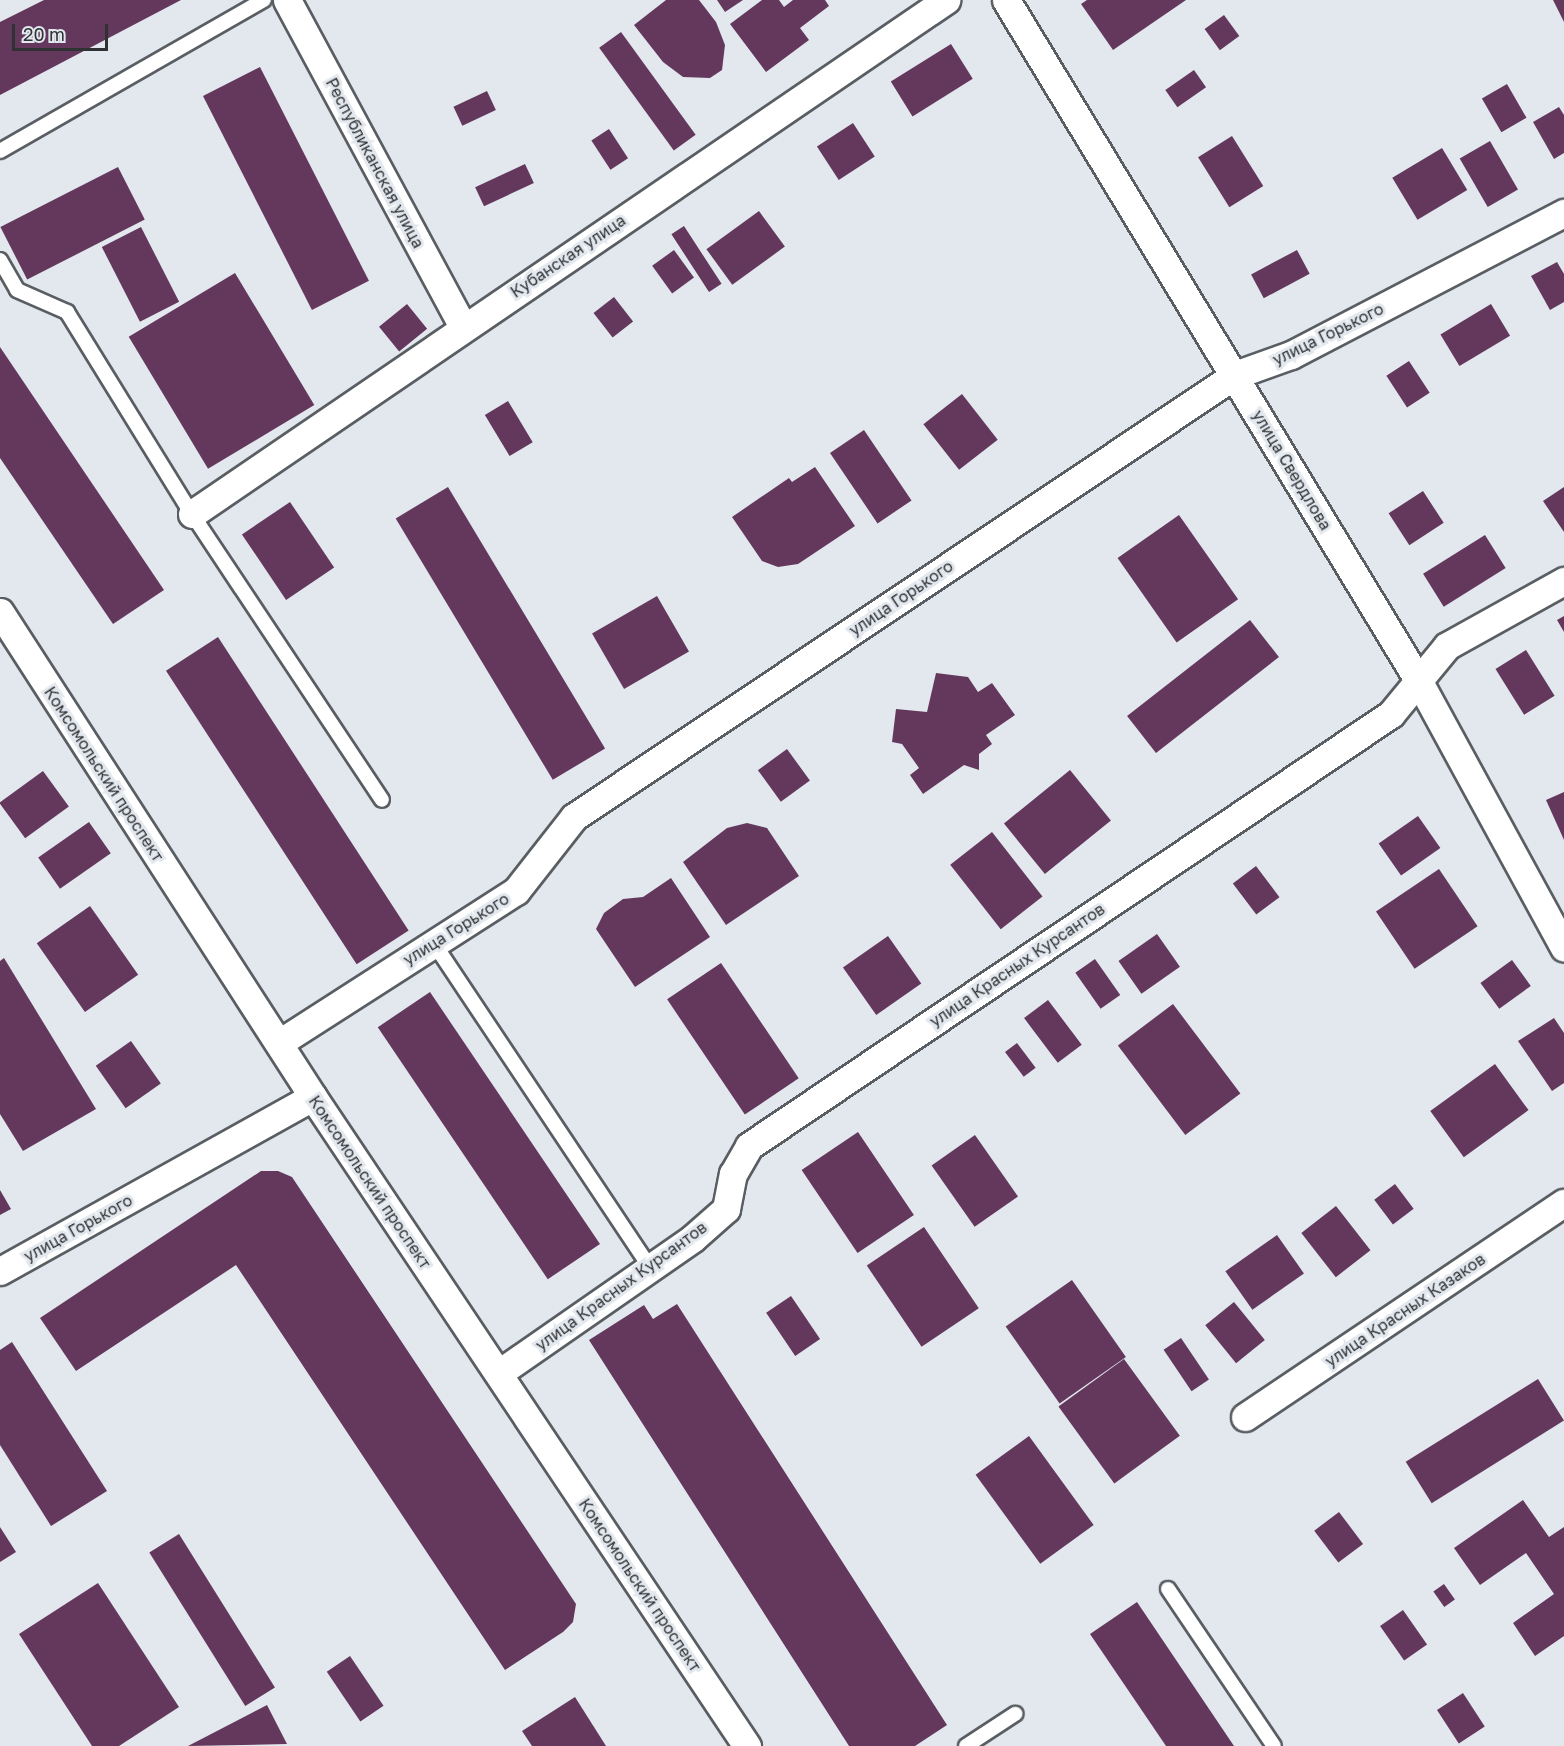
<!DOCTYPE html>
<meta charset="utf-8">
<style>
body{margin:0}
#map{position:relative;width:1564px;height:1746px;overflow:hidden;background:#e2e8ee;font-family:"Golos Text",sans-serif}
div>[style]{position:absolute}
.building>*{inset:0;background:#64385d;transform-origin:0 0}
.roads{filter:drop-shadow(2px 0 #595e63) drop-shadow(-2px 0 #595e63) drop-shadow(0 2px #595e63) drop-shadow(0 -2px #595e63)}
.service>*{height:14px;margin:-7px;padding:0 7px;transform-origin:7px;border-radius:7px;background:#fff}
.minor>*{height:27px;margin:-13.5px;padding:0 13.5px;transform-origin:13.5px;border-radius:13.5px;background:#fff}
span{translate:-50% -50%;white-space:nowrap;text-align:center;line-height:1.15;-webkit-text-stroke:6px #e2e8ee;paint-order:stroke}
.street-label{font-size:16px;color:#2f3133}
.scale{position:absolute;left:12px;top:24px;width:96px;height:27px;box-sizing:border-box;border:3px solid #2f3133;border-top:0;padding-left:8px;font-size:18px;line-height:21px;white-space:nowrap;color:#2f3133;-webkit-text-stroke:4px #e2e8ee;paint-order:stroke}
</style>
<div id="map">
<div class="building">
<i style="clip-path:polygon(44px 0,181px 0,0 95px,0 22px)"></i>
<i style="clip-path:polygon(666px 0,699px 0,716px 22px,725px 45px,722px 70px,710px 78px,683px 77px,663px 62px,634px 25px)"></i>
<i style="clip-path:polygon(717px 0,743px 0,725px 12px)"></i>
<i style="clip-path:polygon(762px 0,779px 0,784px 7px,793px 0,825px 0,829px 6px,800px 28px,809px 40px,766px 72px,730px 24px)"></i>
<i style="clip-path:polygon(1087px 0,1186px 0,1113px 50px,1081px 4px)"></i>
<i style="clip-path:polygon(1553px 0,1564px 0,1564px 22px)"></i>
<i style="left:1224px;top:15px;width:26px;height:24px;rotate:54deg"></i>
<i style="left:621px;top:32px;width:127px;height:27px;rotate:54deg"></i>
<i style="left:951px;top:44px;width:41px;height:71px;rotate:58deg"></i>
<i style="left:260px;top:67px;width:240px;height:64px;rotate:63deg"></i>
<i style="left:1194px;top:70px;width:21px;height:35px;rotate:55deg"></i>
<i style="left:1507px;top:84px;width:39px;height:29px;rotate:60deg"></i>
<i style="left:487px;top:91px;width:21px;height:37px;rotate:65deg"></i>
<i style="clip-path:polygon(1559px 107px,1564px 115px,1564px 153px,1554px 159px,1533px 122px)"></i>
<i style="left:853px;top:123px;width:40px;height:43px;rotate:57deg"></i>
<i style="left:609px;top:129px;width:35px;height:21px;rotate:57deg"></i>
<i style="left:1232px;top:136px;width:59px;height:40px;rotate:58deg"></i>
<i style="left:1490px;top:141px;width:56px;height:35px;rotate:60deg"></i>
<i style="left:1442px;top:148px;width:49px;height:58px;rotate:59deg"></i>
<i style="left:525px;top:164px;width:21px;height:55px;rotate:65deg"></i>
<i style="left:118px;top:167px;width:59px;height:132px;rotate:63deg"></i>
<i style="left:759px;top:211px;width:44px;height:65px;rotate:54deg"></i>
<i style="left:684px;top:226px;width:69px;height:15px;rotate:57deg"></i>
<i style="left:141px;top:227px;width:84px;height:44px;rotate:63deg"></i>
<i style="left:674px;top:250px;width:34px;height:27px;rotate:54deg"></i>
<i style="left:1297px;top:250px;width:27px;height:52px;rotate:62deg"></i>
<i style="clip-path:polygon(1557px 262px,1564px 274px,1564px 302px,1550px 310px,1531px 276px)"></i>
<i style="left:235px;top:273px;width:154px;height:124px;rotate:59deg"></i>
<i style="left:614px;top:297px;width:31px;height:26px;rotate:52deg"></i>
<i style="left:407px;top:304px;width:32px;height:36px;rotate:51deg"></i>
<i style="left:1491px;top:304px;width:37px;height:59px;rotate:59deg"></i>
<i style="clip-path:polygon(0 347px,164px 590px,113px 624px,0 458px)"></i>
<i style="left:1409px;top:361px;width:38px;height:27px;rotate:57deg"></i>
<i style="left:962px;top:394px;width:58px;height:49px;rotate:52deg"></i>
<i style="left:508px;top:401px;width:48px;height:27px;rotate:59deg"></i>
<i style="left:864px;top:430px;width:85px;height:41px;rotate:56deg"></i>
<i style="clip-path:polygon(815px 467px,855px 526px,798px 564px,778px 567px,762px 561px,732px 517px,789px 478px,792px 482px)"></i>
<i style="left:448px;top:487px;width:305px;height:61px;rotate:59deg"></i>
<i style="clip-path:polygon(1564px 487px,1564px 532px,1543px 501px)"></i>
<i style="left:1423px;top:491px;width:38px;height:41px;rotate:57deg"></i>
<i style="left:290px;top:502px;width:79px;height:58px;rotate:56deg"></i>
<i style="left:1179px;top:515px;width:103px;height:75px;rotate:55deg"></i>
<i style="left:1485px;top:535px;width:39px;height:73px;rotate:58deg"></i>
<i style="left:657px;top:596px;width:64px;height:75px;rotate:60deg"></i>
<i style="clip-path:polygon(1564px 616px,1564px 632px,1557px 620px)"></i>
<i style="left:1250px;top:620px;width:47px;height:156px;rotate:52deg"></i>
<i style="left:218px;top:637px;width:350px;height:62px;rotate:57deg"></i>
<i style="left:1526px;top:650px;width:54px;height:36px;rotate:58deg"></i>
<i style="clip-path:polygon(936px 673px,968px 677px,978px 692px,992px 683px,1015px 715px,986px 735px,992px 744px,979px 754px,979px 770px,964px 765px,923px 794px,910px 775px,919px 768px,902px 744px,892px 742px,896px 709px,927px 712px)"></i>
<i style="left:787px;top:749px;width:39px;height:36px;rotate:54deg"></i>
<i style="left:1070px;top:770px;width:65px;height:85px;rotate:51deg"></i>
<i style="left:43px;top:771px;width:44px;height:54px;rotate:54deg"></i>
<i style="clip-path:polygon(1564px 792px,1564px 840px,1546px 800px)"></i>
<i style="left:1418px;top:816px;width:39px;height:48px;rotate:55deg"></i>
<i style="left:89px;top:822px;width:38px;height:62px;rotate:55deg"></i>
<i style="clip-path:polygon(747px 823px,767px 828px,799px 876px,726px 925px,683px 862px,727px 828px)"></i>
<i style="left:992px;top:832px;width:82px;height:53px;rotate:52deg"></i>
<i style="left:1256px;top:866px;width:39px;height:29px;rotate:53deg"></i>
<i style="left:1439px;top:869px;width:69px;height:76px;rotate:56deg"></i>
<i style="clip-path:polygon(671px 878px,710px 937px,635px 987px,596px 929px,604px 913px,623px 899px,643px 897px)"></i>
<i style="left:90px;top:906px;width:84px;height:65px;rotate:55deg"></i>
<i style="left:1157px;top:934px;width:40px;height:47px;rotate:55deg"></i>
<i style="left:888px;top:936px;width:58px;height:55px;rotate:55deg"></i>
<i style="clip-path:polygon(4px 958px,96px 1109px,23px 1151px,0 1114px,0 961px)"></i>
<i style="left:1095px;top:959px;width:44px;height:24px;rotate:55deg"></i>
<i style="left:1512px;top:960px;width:32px;height:39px;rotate:54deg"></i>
<i style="left:721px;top:963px;width:139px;height:65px;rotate:56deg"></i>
<i style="left:430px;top:992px;width:304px;height:63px;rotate:56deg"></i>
<i style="left:1048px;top:1000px;width:56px;height:30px;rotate:53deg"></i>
<i style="left:1173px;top:1004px;width:112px;height:69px;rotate:53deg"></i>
<i style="clip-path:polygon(1554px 1018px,1564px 1033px,1564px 1083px,1552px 1091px,1518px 1041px)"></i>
<i style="left:131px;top:1041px;width:52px;height:43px;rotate:55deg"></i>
<i style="left:1017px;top:1043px;width:31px;height:15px;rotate:53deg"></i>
<i style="left:1495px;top:1064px;width:57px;height:80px;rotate:54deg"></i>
<i style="left:858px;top:1132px;width:100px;height:68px;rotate:56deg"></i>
<i style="left:975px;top:1135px;width:75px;height:53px;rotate:55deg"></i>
<i style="clip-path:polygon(261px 1171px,278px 1171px,292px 1177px,576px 1604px,573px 1622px,563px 1632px,505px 1670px,236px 1265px,76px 1371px,40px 1318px)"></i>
<i style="left:1395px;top:1184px;width:31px;height:26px;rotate:53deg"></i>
<i style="clip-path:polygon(0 1190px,11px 1209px,0 1215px)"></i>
<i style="left:1336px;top:1206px;width:56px;height:44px;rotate:52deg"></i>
<i style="left:924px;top:1227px;width:98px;height:69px;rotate:56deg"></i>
<i style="left:1277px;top:1235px;width:47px;height:63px;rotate:55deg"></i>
<i style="left:1072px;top:1280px;width:94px;height:81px;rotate:55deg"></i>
<i style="left:791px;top:1296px;width:52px;height:30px;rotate:56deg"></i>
<i style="left:1234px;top:1302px;width:49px;height:37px;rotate:51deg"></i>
<i style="clip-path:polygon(677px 1304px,947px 1725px,915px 1746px,849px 1746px,589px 1340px,644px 1305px,653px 1319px)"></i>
<i style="left:1181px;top:1338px;width:50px;height:21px;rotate:56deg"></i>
<i style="clip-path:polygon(12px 1342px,107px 1491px,51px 1526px,0 1445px,0 1350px)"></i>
<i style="left:1124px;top:1359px;width:95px;height:81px;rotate:54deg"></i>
<i style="left:1538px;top:1379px;width:49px;height:156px;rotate:58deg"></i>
<i style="left:1029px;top:1436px;width:110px;height:66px;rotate:54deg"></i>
<i style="clip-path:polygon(1523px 1500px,1549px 1537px,1564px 1527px,1564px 1636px,1535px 1656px,1513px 1623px,1554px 1594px,1526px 1553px,1480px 1585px,1454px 1548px)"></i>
<i style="left:1339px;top:1512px;width:40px;height:31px;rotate:53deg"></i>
<i style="clip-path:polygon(0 1527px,16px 1552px,0 1562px)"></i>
<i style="left:179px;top:1534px;width:181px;height:35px;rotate:58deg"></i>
<i style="clip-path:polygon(98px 1583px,179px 1707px,119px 1746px,92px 1746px,19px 1634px)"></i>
<i style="left:1444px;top:1584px;width:19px;height:13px;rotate:55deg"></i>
<i style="clip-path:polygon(1137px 1602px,1234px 1746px,1166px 1746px,1090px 1634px)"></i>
<i style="left:1403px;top:1610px;width:42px;height:28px;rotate:55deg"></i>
<i style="left:350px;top:1656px;width:60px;height:28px;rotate:56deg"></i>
<i style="left:1463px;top:1693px;width:40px;height:31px;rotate:57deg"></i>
<i style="clip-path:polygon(575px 1697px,606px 1746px,532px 1746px,522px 1731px)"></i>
<i style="clip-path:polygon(267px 1705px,287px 1744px,188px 1746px)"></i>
</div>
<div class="roads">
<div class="service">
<i style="left:0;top:151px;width:304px;rotate:-29.8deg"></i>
<i style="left:0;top:260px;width:34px;rotate:60deg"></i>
<i style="left:17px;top:290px;width:55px;rotate:23.7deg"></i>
<i style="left:67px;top:312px;width:238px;rotate:58.3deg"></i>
<i style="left:192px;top:514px;width:343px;rotate:56.4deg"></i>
<i style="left:433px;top:942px;width:391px;rotate:56.3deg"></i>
<i style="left:1168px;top:1589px;width:189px;rotate:56deg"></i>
<i style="left:966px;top:1746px;width:59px;rotate:-33.1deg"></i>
</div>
<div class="minor">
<i style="left:287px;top:0;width:371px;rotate:61.7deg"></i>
<i style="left:1006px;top:0;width:793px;rotate:58.78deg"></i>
<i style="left:1417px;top:678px;width:307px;rotate:61.4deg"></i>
<i style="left:192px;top:514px;width:913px;rotate:-34.28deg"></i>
<i style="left:0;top:612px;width:577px;rotate:57.16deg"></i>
<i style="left:313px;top:1097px;width:781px;rotate:56.23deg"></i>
<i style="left:279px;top:1043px;width:282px;rotate:-32.7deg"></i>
<i style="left:516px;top:891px;width:94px;rotate:-51.9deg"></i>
<i style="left:574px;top:817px;width:795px;rotate:-33.77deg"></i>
<i style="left:1235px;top:375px;width:59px;rotate:-19.7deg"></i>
<i style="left:1291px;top:355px;width:308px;rotate:-27.5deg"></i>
<i style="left:0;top:1271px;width:358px;rotate:-29.1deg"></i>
<i style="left:499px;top:1373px;width:236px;rotate:-34.8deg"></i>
<i style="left:693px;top:1238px;width:44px;rotate:-41.3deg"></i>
<i style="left:726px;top:1209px;width:36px;rotate:-79deg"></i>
<i style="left:733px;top:1174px;width:32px;rotate:-60deg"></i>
<i style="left:749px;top:1146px;width:774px;rotate:-33.94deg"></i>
<i style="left:1391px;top:714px;width:88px;rotate:-50.5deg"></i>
<i style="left:1447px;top:646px;width:134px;rotate:-29.1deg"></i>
<i style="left:1245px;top:1417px;width:384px;rotate:-33.9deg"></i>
</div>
</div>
<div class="street-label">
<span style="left:375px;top:163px;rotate:62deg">Республиканская улица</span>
<span style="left:568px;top:256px;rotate:-34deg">Кубанская улица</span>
<span style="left:1328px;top:334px;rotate:-26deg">улица Горького</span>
<span style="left:1292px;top:470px;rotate:59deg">улица Свердлова</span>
<span style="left:901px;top:598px;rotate:-34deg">улица Горького</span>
<span style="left:104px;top:774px;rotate:57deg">Комсомольский проспект</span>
<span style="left:456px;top:929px;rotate:-32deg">улица Горького</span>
<span style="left:1017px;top:965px;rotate:-34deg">улица Красных Курсантов</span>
<span style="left:370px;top:1182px;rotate:56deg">Комсомольский проспект</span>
<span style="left:78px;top:1228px;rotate:-29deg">улица Горького</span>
<span style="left:621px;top:1286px;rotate:-36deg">улица Красных Курсантов</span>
<span style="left:1405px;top:1310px;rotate:-34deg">улица Красных Казаков</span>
<span style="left:640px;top:1585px;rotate:56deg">Комсомольский проспект</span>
</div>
<div class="scale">20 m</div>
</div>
